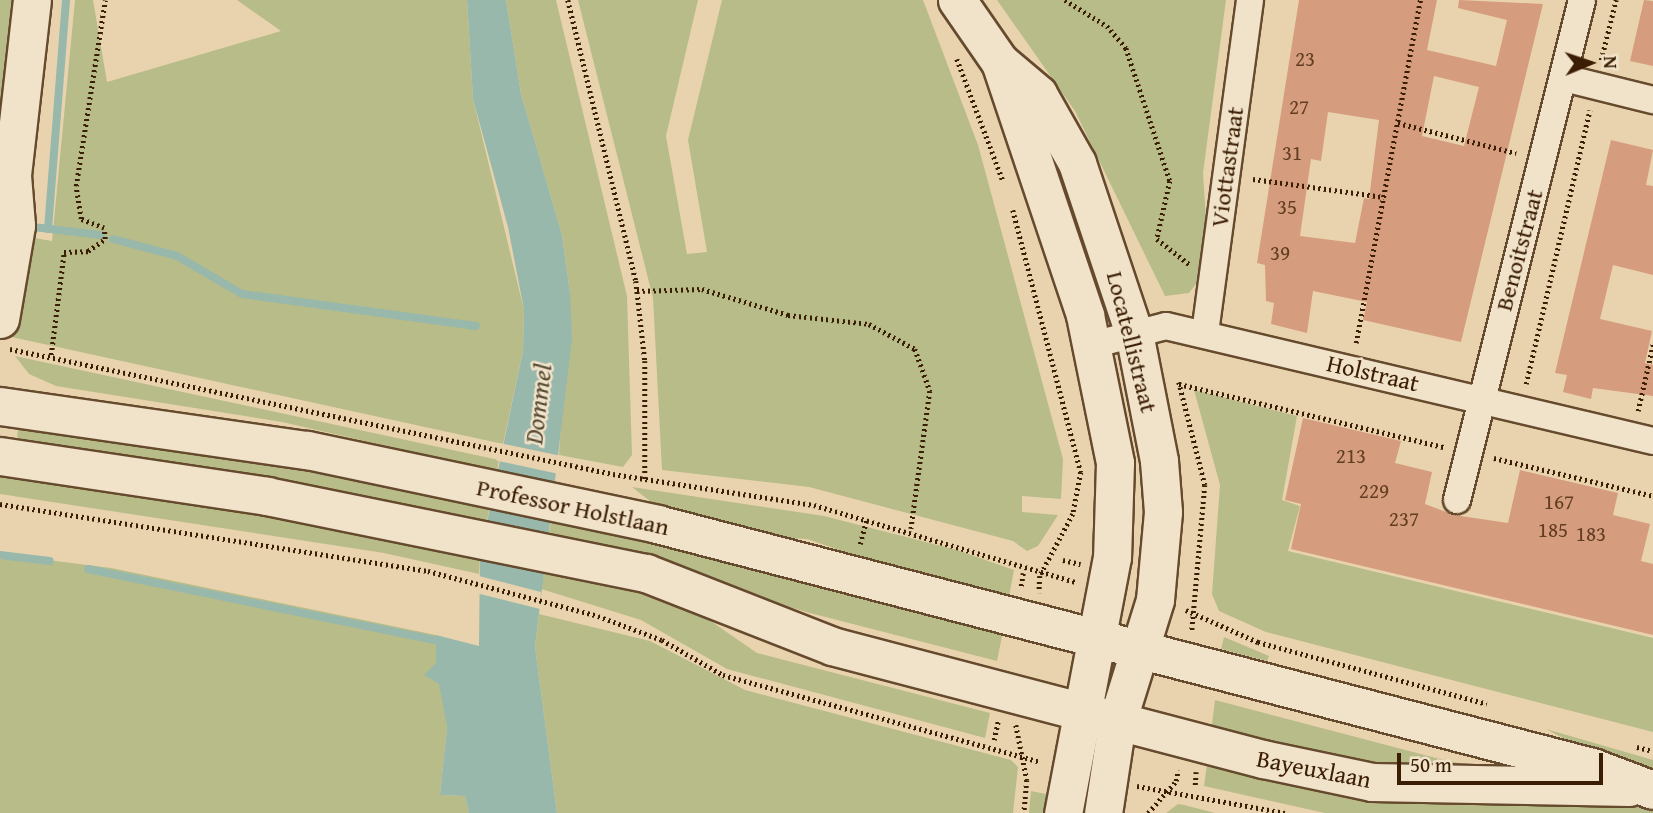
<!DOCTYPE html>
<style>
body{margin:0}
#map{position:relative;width:1653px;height:813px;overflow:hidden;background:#e9d3ae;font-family:"Gentium Book Plus",serif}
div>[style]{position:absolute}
.green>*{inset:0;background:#b8bc89}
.water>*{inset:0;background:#97b8ab}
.pier>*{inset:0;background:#e9d3ae;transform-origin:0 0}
.stream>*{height:8px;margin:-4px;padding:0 4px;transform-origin:4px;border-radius:4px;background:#97b8ab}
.building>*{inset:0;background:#d69c7e}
.path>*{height:4.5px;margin-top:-2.25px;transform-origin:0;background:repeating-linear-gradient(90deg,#3a1d02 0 2px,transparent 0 5.5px)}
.roads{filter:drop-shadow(2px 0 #664a2d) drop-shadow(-2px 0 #664a2d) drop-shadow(0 2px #664a2d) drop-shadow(0 -2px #664a2d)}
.street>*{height:26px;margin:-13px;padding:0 13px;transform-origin:13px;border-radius:13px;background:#f1e2ca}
.secondary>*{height:37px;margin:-18.5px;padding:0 18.5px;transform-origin:18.5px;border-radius:18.5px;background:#f1e2ca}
span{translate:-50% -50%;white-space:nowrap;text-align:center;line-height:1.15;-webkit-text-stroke:5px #f1e2ca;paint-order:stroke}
.number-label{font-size:21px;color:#613d21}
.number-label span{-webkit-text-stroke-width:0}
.street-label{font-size:24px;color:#3a1d02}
.water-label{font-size:26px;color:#564c35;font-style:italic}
.north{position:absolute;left:1555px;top:28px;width:70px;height:70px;-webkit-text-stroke:5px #f1e2ca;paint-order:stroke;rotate:88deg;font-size:19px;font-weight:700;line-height:28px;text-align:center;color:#3a1d02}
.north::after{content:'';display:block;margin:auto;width:24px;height:32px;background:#3a1d02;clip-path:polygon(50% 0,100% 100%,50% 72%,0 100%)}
.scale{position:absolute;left:1397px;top:753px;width:206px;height:32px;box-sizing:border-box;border:4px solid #3a1d02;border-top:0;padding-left:9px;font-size:21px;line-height:24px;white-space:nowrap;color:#3a1d02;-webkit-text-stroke:5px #f1e2ca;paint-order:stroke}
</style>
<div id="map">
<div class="green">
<i style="clip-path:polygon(0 0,18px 0,0 137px)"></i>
<i style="clip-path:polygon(75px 0,93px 0,107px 82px,281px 31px,237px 0,467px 0,473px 99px,524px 310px,523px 351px,503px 444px,7px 336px,21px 236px,52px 241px)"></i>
<i style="clip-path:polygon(506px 0,556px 0,627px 296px,632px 455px,623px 467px,559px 455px,570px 293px,562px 235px,521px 94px)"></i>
<i style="clip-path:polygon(578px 0,698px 0,666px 136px,687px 254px,707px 252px,688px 140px,722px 0,923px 0,978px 145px,1063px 459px,1061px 499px,1022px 496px,1022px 512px,1058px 515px,1038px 546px,1027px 551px,1013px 541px,809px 487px,662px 470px,653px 298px)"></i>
<i style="clip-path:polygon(997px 0,1226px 0,1203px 173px,1206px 220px,1196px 284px,1189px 293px,1165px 296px,1075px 111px)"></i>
<i style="clip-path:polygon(15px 356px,499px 460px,497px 471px,282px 422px,56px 386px,29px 374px)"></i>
<i style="clip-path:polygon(1194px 390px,1297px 416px,1282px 500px,1300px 506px,1288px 551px,1653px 638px,1653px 732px,1266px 632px,1219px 611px,1212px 594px,1220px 485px)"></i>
<i style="clip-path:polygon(19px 423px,273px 461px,490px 506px,487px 521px,30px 449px,30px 442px,17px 437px)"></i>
<i style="clip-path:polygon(0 472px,264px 510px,480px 556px,479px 574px,384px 553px,0 494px)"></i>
<i style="clip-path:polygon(632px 487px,824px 516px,957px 550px,1014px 570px,1007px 607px,807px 539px,746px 536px,668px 515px)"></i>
<i style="clip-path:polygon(551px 521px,646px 536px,1003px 631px,997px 661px,806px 612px,549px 532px)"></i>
<i style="clip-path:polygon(0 554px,111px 568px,436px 635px,447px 727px,440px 795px,465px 796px,469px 813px,0 813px)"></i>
<i style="clip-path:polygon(540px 567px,670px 593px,757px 653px,990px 713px,985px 738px,727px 669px,641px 620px,538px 588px)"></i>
<i style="clip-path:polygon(539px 614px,650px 641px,745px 690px,1011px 760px,1018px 767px,1013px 813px,557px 813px,535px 647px)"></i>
<i style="clip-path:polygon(1224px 637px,1269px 656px,1267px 661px,1221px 649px)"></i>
<i style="clip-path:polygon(1215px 700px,1436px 758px,1499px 772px,1364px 762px,1211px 732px)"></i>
<i style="clip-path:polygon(1546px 729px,1653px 760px,1653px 775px,1614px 765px)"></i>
<i style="clip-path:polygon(1208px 757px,1653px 805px,1653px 813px,1325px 813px,1204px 786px)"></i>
<i style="clip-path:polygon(1031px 791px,1056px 796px,1053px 813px,1029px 813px)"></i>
<i style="clip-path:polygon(1178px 804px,1184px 805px,1215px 813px,1166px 813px)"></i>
</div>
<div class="water">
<i style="clip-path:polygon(467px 0,506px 0,521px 94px,562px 235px,570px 293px,572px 339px,535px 647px,557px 813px,469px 813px,465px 796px,440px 795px,447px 727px,439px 684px,424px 675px,436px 663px,436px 635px,479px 646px,480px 556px,523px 351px,524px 310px,508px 227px,473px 99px)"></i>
</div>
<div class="pier">
<i style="left:500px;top:443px;width:64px;height:18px;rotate:12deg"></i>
<i style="clip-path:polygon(475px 575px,541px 592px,540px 609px,476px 593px)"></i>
</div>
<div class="stream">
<i style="left:25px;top:226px;width:77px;rotate:6.8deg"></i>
<i style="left:48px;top:229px;width:230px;rotate:-85.5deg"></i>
<i style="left:113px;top:239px;width:66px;rotate:14.9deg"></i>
<i style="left:177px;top:256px;width:75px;rotate:30.3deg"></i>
<i style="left:242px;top:294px;width:236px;rotate:7.8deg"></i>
<i style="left:0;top:555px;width:50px;rotate:6.8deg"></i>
<i style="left:88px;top:569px;width:364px;rotate:11.6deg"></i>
</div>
<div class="building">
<i style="clip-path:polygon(evenodd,1299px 0,1437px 0,1427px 50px,1496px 66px,1507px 20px,1458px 8px,1459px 0,1543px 4px,1461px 342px,1363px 320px,1367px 302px,1313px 291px,1307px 333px,1271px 324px,1274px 303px,1266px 301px,1265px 265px,1257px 263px,1299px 0,1434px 76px,1479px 87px,1464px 146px,1422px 136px,1434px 76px,1299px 0,1328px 112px,1379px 120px,1369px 199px,1364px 198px,1355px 243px,1300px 236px,1311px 159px,1321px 161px,1328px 112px)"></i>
<i style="clip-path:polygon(1644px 0,1653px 1px,1653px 66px,1630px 61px)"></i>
<i style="clip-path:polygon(1611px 140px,1653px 150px,1646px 185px,1653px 186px,1653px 275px,1613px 265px,1600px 319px,1652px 331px,1645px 363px,1653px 365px,1653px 396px,1593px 388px,1591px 399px,1563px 392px,1567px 375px,1555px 373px)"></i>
<i style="clip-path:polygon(1303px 418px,1401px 441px,1395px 463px,1432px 472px,1425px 504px,1454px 515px,1508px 523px,1520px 470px,1618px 493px,1613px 515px,1650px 524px,1641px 561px,1653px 564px,1653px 635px,1291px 549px,1301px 504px,1285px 500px)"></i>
</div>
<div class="path">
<i style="left:568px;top:0;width:289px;rotate:76.4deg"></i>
<i style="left:636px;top:281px;width:81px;rotate:83.6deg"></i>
<i style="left:645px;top:361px;width:118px;rotate:90deg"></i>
<i style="left:1065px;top:0;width:49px;rotate:31.8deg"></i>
<i style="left:1107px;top:26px;width:29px;rotate:49deg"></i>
<i style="left:1126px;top:48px;width:140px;rotate:71.7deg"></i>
<i style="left:1170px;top:181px;width:59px;rotate:102.6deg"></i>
<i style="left:1157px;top:239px;width:41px;rotate:38deg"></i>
<i style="left:957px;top:59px;width:130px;rotate:69.3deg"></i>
<i style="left:1601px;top:60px;width:62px;rotate:-76deg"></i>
<i style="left:1398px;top:123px;width:122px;rotate:14.3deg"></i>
<i style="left:1253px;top:179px;width:132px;rotate:7.8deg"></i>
<i style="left:1013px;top:210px;width:271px;rotate:75.5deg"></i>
<i style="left:1081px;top:472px;width:43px;rotate:100.8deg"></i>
<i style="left:1073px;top:514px;width:70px;rotate:118deg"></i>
<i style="left:1040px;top:576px;width:17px;rotate:93deg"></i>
<i style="left:637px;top:291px;width:65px;rotate:-1.8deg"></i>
<i style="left:702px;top:289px;width:90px;rotate:16.8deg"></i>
<i style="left:788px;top:315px;width:81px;rotate:6.3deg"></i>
<i style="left:869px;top:324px;width:52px;rotate:28.5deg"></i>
<i style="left:915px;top:349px;width:45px;rotate:70.3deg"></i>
<i style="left:930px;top:391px;width:139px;rotate:97.8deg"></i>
<i style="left:1356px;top:343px;width:349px;rotate:-79.4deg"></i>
<i style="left:10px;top:349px;width:616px;rotate:11.71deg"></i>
<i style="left:613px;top:474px;width:203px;rotate:8.8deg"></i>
<i style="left:814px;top:505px;width:273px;rotate:16.4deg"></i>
<i style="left:51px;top:355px;width:104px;rotate:-82.8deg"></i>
<i style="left:64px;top:252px;width:24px;rotate:-2deg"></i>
<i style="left:88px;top:251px;width:21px;rotate:-35deg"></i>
<i style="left:105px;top:239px;width:11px;rotate:-95deg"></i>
<i style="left:104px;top:228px;width:25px;rotate:-159deg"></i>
<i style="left:81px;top:219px;width:33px;rotate:-99deg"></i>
<i style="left:76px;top:186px;width:188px;rotate:-81.1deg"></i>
<i style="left:1179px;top:382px;width:106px;rotate:75.8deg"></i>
<i style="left:1205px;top:485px;width:148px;rotate:95.1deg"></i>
<i style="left:1179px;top:384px;width:272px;rotate:13.4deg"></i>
<i style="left:1526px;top:384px;width:281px;rotate:-76.9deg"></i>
<i style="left:1638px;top:411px;width:69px;rotate:-77.4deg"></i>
<i style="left:1494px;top:458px;width:163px;rotate:13.4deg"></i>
<i style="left:0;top:504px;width:433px;rotate:8.9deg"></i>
<i style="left:428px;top:571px;width:176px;rotate:14.8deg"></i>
<i style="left:598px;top:616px;width:68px;rotate:20.6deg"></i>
<i style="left:662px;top:640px;width:70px;rotate:29.8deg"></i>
<i style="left:723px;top:675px;width:329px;rotate:15.3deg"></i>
<i style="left:860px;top:544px;width:27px;rotate:-75deg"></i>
<i style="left:1063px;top:560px;width:18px;rotate:13deg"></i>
<i style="left:1021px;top:586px;width:13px;rotate:-81deg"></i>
<i style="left:1186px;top:610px;width:79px;rotate:24deg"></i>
<i style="left:1258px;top:642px;width:237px;rotate:15.1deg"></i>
<i style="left:1016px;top:725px;width:56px;rotate:78.7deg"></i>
<i style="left:1027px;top:780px;width:33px;rotate:95deg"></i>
<i style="left:994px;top:740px;width:19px;rotate:-78deg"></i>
<i style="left:1637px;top:747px;width:16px;rotate:14deg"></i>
<i style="left:1195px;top:785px;width:13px;rotate:-86deg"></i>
<i style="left:1137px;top:786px;width:151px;rotate:10.3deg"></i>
<i style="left:1148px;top:813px;width:43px;rotate:-48.8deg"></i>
<i style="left:1176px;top:781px;width:11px;rotate:-80deg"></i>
</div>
<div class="roads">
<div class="street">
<i style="left:1564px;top:78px;width:92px;rotate:13.9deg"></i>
<i style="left:1205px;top:333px;width:336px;rotate:-82.3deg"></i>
<i style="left:1092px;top:345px;width:76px;rotate:-14.4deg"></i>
<i style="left:1166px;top:326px;width:500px;rotate:13.29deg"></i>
<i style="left:1457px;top:500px;width:515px;rotate:-75.96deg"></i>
</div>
<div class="secondary">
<i style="left:957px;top:0;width:75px;rotate:55.3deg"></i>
<i style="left:1000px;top:62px;width:50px;rotate:40.1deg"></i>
<i style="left:1038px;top:94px;width:79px;rotate:60.5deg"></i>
<i style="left:1077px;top:163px;width:179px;rotate:71.5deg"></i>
<i style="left:1134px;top:333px;width:130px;rotate:78.9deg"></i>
<i style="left:1159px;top:461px;width:51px;rotate:85.5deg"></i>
<i style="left:1163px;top:512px;width:88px;rotate:95.2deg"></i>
<i style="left:1155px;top:600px;width:128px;rotate:107.3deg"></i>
<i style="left:1117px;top:722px;width:92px;rotate:98.7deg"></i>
<i style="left:1000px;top:62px;width:267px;rotate:71.4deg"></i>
<i style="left:1085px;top:315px;width:151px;rotate:78.5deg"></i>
<i style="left:1115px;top:463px;width:94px;rotate:91.8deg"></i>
<i style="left:1112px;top:557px;width:261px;rotate:100.8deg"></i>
<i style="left:0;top:319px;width:95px;rotate:-80.3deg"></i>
<i style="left:16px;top:225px;width:50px;rotate:-94.6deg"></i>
<i style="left:12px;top:175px;width:176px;rotate:-83.5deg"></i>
<i style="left:0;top:406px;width:310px;rotate:8.2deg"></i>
<i style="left:307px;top:450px;width:358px;rotate:11.9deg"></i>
<i style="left:657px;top:524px;width:966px;rotate:14.57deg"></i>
<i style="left:1592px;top:767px;width:65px;rotate:20.7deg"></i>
<i style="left:0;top:456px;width:270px;rotate:8.5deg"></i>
<i style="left:267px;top:496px;width:387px;rotate:11.5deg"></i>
<i style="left:646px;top:573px;width:200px;rotate:21.4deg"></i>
<i style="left:832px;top:646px;width:446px;rotate:14.7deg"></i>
<i style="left:1263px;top:759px;width:111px;rotate:11.9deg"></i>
<i style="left:1372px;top:782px;width:257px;rotate:1.1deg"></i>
</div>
</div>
<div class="number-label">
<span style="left:1305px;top:59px">23</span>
<span style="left:1299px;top:107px">27</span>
<span style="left:1292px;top:153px">31</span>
<span style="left:1287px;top:207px">35</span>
<span style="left:1280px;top:253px">39</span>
<span style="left:1351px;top:456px">213</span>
<span style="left:1374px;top:491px">229</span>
<span style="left:1559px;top:502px">167</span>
<span style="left:1404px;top:519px">237</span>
<span style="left:1553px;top:530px">185</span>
<span style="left:1591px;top:534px">183</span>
</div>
<div class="street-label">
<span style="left:1227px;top:167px;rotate:-82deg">Viottastraat</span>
<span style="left:1519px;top:250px;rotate:-75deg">Benoitstraat</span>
<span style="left:1132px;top:342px;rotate:76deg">Locatellistraat</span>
<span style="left:1373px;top:373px;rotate:13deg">Holstraat</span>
<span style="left:573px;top:507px;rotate:12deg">Professor Holstlaan</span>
<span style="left:1314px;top:769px;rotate:11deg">Bayeuxlaan</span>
</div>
<div class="water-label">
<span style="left:538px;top:404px;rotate:-83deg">Dommel</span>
</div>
<div class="north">N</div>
<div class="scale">50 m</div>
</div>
